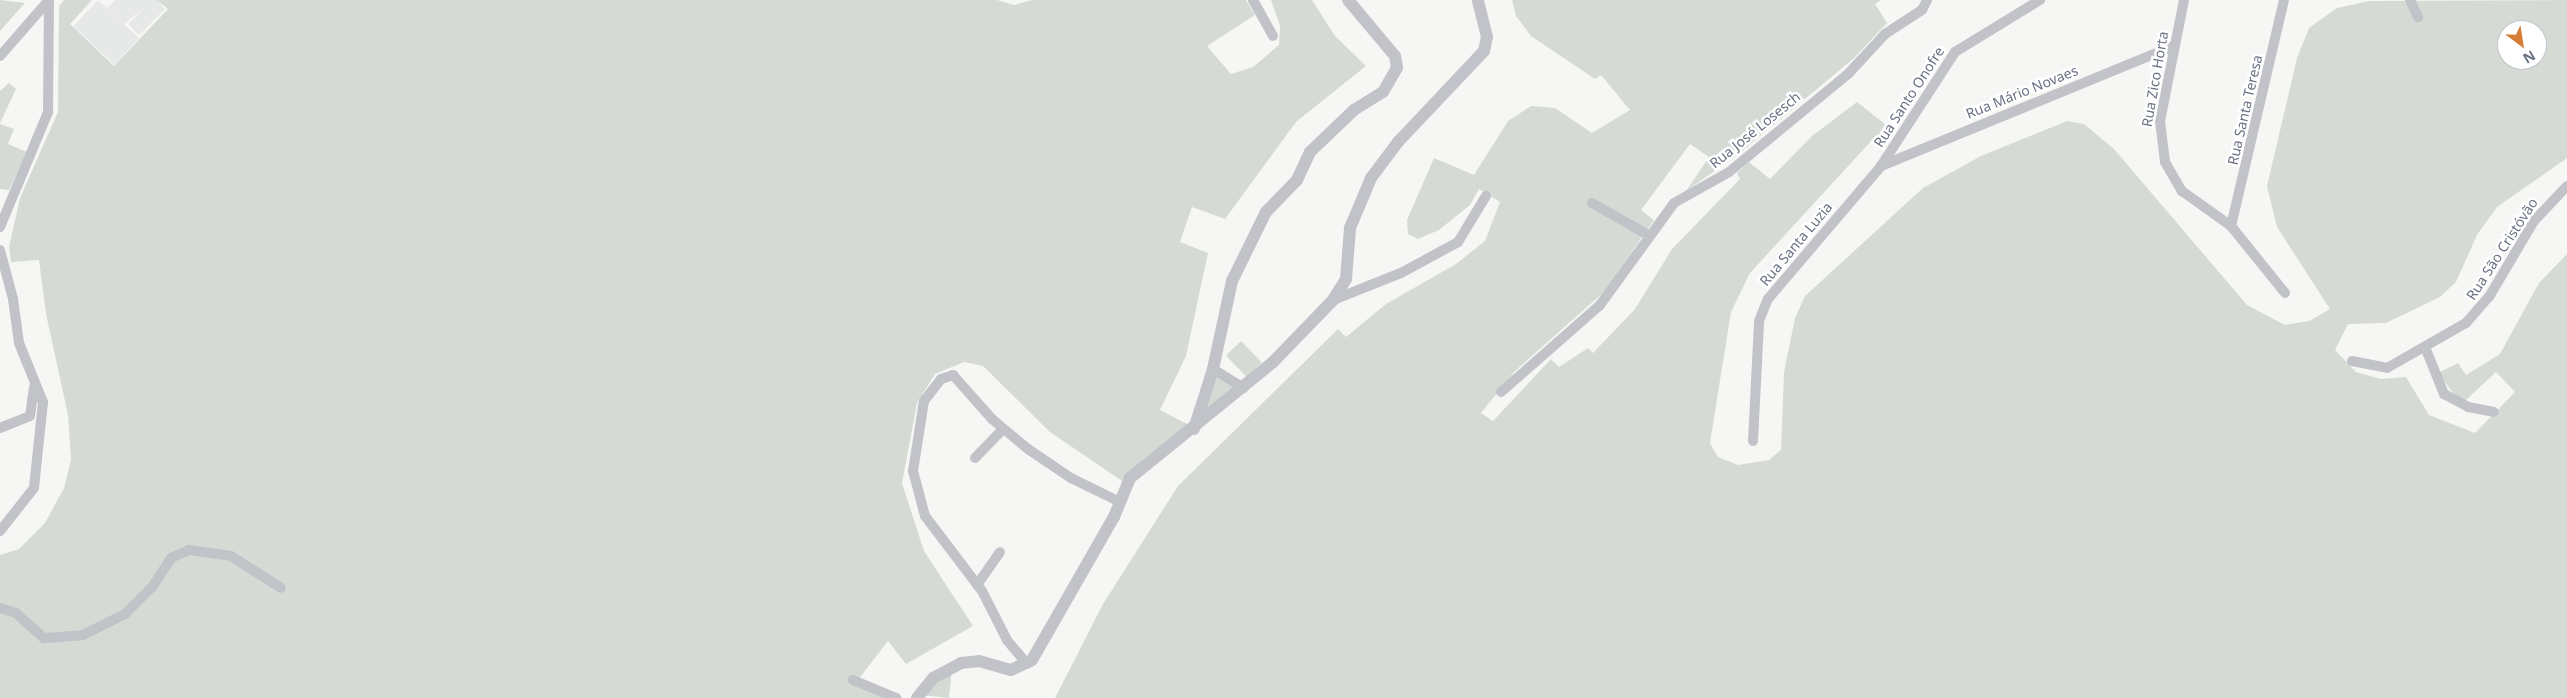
<!DOCTYPE html>
<meta charset="utf-8">
<style>
body{margin:0}
#map{position:relative;width:2567px;height:698px;overflow:hidden;background:#f6f7f4;font-family:"Noto Sans",sans-serif}
div>[style]{position:absolute}
.built>*{inset:0;background:#e7e8e8;transform-origin:0 0}
.green>*{inset:0;background:#d5dbd4;transform-origin:0 0}
.minor>*{height:10px;margin:-5px;padding:0 5px;transform-origin:5px;border-radius:5px;background:#c1c3c8}
.tertiary>*{height:12px;margin:-6px;padding:0 6px;transform-origin:6px;border-radius:6px;background:#c1c3c8}
span{translate:-50% -50%;white-space:nowrap;text-align:center;line-height:1.15;-webkit-text-stroke:5px #fff;paint-order:stroke}
.street-label{font-size:14px;color:#697183}
.north{position:absolute;left:2497px;top:20px;width:50px;height:50px;box-sizing:border-box;background:#fff;border:1px solid #c3c6cd;border-radius:50%;rotate:149deg;font-size:14px;font-weight:700;line-height:20px;text-align:center;color:#697183}
.north::after{content:'';display:block;margin:auto;width:18px;height:22px;background:#d47e37;clip-path:polygon(50% 0,100% 100%,50% 72%,0 100%)}
</style>
<div id="map">
<div class="built">
<i style="left:98px;top:0;width:56px;height:36px;rotate:43deg"></i>
<i style="clip-path:polygon(115px 0,157px 0,165px 9px,139px 35px,128px 24px,145px 7px,124px 24px,107px 8px)"></i>
</div>
<div class="green">
<i style="clip-path:polygon(0 0,25px 3px,0 31px)"></i>
<i style="clip-path:polygon(64px 0,92px 0,70px 24px,114px 66px,168px 9px,157px 0,997px 0,1014px 5px,1032px 0,1246px 0,1255px 15px,1207px 46px,1231px 74px,1253px 67px,1279px 45px,1280px 26px,1271px 0,1312px 0,1335px 36px,1366px 66px,1296px 122px,1225px 219px,1192px 207px,1180px 242px,1208px 253px,1186px 356px,1160px 410px,1189px 425px,1122px 481px,1050px 432px,983px 366px,964px 362px,935px 374px,917px 403px,902px 483px,924px 551px,973px 626px,906px 664px,888px 641px,854px 685px,884px 698px,0 698px,0 555px,19px 549px,45px 523px,64px 488px,71px 460px,68px 415px,46px 314px,39px 260px,11px 262px,9px 247px,20px 198px,58px 112px,59px 6px)"></i>
<i style="clip-path:polygon(evenodd,1512px 0,1881px 0,1875px 4px,1887px 23px,1853px 59px,1736px 156px,1686px 191px,1709px 157px,1690px 144px,1641px 210px,1654px 220px,1647px 230px,1592px 198px,1588px 205px,1644px 234px,1605px 291px,1514px 372px,1481px 413px,1493px 421px,1551px 359px,1559px 367px,1588px 348px,1593px 353px,1635px 309px,1672px 249px,1740px 179px,1737px 173px,1749px 162px,1770px 179px,1812px 136px,1857px 102px,1895px 132px,1882px 149px,1873px 139px,1750px 273px,1731px 312px,1710px 443px,1718px 457px,1738px 465px,1769px 460px,1781px 450px,1784px 372px,1795px 318px,1805px 296px,1923px 188px,1981px 156px,2067px 121px,2084px 124px,2114px 149px,2247px 305px,2285px 325px,2309px 321px,2330px 309px,2277px 227px,2267px 186px,2297px 58px,2309px 28px,2337px 8px,2369px 1px,2567px 0,2567px 158px,2497px 207px,2477px 235px,2456px 282px,2440px 297px,2386px 323px,2348px 324px,2335px 350px,2356px 372px,2381px 379px,2406px 377px,2429px 415px,2475px 433px,2515px 392px,2496px 372px,2466px 400px,2457px 398px,2438px 373px,2458px 363px,2466px 375px,2500px 354px,2539px 283px,2567px 254px,2567px 698px,1055px 698px,1103px 604px,1178px 486px,1338px 329px,1346px 337px,1386px 304px,1456px 264px,1485px 241px,1500px 202px,1479px 189px,1470px 205px,1439px 230px,1418px 239px,1408px 234px,1407px 220px,1434px 158px,1474px 175px,1508px 121px,1531px 106px,1555px 108px,1592px 133px,1630px 110px,1601px 75px,1595px 79px,1531px 36px,1516px 16px,1512px 0,2507px 30px,2537px 30px,2537px 60px,2507px 60px,2507px 30px)"></i>
<i style="clip-path:polygon(9px 83px,16px 89px,0 123px,0 91px)"></i>
<i style="clip-path:polygon(0 124px,14px 129px,8px 144px,27px 152px,9px 190px,0 189px)"></i>
<i style="left:1241px;top:341px;width:30px;height:21px;rotate:46deg"></i>
<i style="clip-path:polygon(1214px 371px,1240px 387px,1209px 414px,1202px 408px)"></i>
<i style="clip-path:polygon(952px 668px,949px 698px,920px 695px)"></i>
</div>
<div class="minor">
<i style="left:1253px;top:0;width:41px;rotate:60.9deg"></i>
<i style="left:2184px;top:0;width:123px;rotate:101.2deg"></i>
<i style="left:2160px;top:121px;width:41px;rotate:83deg"></i>
<i style="left:2165px;top:162px;width:34px;rotate:60deg"></i>
<i style="left:2182px;top:191px;width:60px;rotate:35.5deg"></i>
<i style="left:2231px;top:226px;width:86px;rotate:51.1deg"></i>
<i style="left:2410px;top:0;width:19px;rotate:65deg"></i>
<i style="left:0;top:56px;width:74px;rotate:-48.8deg"></i>
<i style="left:1881px;top:166px;width:317px;rotate:-22.3deg"></i>
<i style="left:1592px;top:203px;width:64px;rotate:29.7deg"></i>
<i style="left:2231px;top:226px;width:232px;rotate:-76.8deg"></i>
<i style="left:0;top:227px;width:125px;rotate:-67.3deg"></i>
<i style="left:48px;top:112px;width:112px;rotate:-89.5deg"></i>
<i style="left:0;top:250px;width:51px;rotate:75.1deg"></i>
<i style="left:13px;top:299px;width:44px;rotate:82.2deg"></i>
<i style="left:19px;top:343px;width:64px;rotate:67.9deg"></i>
<i style="left:43px;top:402px;width:86px;rotate:96deg"></i>
<i style="left:34px;top:488px;width:55px;rotate:128.3deg"></i>
<i style="left:1333px;top:300px;width:73px;rotate:-21.7deg"></i>
<i style="left:1401px;top:273px;width:65px;rotate:-28.5deg"></i>
<i style="left:1458px;top:242px;width:54px;rotate:-58.7deg"></i>
<i style="left:2425px;top:347px;width:51px;rotate:68deg"></i>
<i style="left:2444px;top:394px;width:27px;rotate:28deg"></i>
<i style="left:2468px;top:407px;width:26px;rotate:11deg"></i>
<i style="left:2352px;top:361px;width:36px;rotate:11deg"></i>
<i style="left:2387px;top:368px;width:91px;rotate:-29.7deg"></i>
<i style="left:2466px;top:323px;width:35px;rotate:-49deg"></i>
<i style="left:2489px;top:297px;width:88px;rotate:-59.4deg"></i>
<i style="left:2534px;top:221px;width:48px;rotate:-46.7deg"></i>
<i style="left:1213px;top:369px;width:36px;rotate:32deg"></i>
<i style="left:1501px;top:392px;width:132px;rotate:-41.3deg"></i>
<i style="left:1600px;top:305px;width:126px;rotate:-54deg"></i>
<i style="left:1674px;top:203px;width:63px;rotate:-29.4deg"></i>
<i style="left:1729px;top:172px;width:156px;rotate:-39.5deg"></i>
<i style="left:1849px;top:73px;width:53px;rotate:-47.3deg"></i>
<i style="left:1885px;top:34px;width:44px;rotate:-33deg"></i>
<i style="left:1922px;top:10px;width:11px;rotate:-63deg"></i>
<i style="left:0;top:428px;width:32px;rotate:-22deg"></i>
<i style="left:30px;top:416px;width:29px;rotate:-82deg"></i>
<i style="left:1753px;top:441px;width:120px;rotate:-87.1deg"></i>
<i style="left:1759px;top:321px;width:24px;rotate:-68deg"></i>
<i style="left:1768px;top:299px;width:175px;rotate:-49.6deg"></i>
<i style="left:1881px;top:166px;width:136px;rotate:-57deg"></i>
<i style="left:1955px;top:52px;width:100px;rotate:-31.5deg"></i>
<i style="left:975px;top:458px;width:40px;rotate:-46deg"></i>
<i style="left:977px;top:585px;width:40px;rotate:-55.1deg"></i>
<i style="left:0;top:608px;width:17px;rotate:17deg"></i>
<i style="left:16px;top:613px;width:38px;rotate:42deg"></i>
<i style="left:44px;top:638px;width:39px;rotate:-4deg"></i>
<i style="left:83px;top:635px;width:47px;rotate:-26.6deg"></i>
<i style="left:125px;top:614px;width:40px;rotate:-45deg"></i>
<i style="left:153px;top:586px;width:33px;rotate:-57deg"></i>
<i style="left:171px;top:558px;width:20px;rotate:-24deg"></i>
<i style="left:189px;top:550px;width:42px;rotate:8.1deg"></i>
<i style="left:231px;top:556px;width:59px;rotate:32.6deg"></i>
<i style="left:1027px;top:664px;width:31px;rotate:-130deg"></i>
<i style="left:1007px;top:640px;width:55px;rotate:-117deg"></i>
<i style="left:982px;top:591px;width:94px;rotate:-127.2deg"></i>
<i style="left:925px;top:516px;width:47px;rotate:-104.9deg"></i>
<i style="left:913px;top:471px;width:71px;rotate:-81.1deg"></i>
<i style="left:924px;top:401px;width:28px;rotate:-52deg"></i>
<i style="left:941px;top:379px;width:13px;rotate:-18deg"></i>
<i style="left:953px;top:375px;width:59px;rotate:48.4deg"></i>
<i style="left:992px;top:419px;width:47px;rotate:39.8deg"></i>
<i style="left:1028px;top:449px;width:52px;rotate:34deg"></i>
<i style="left:1071px;top:478px;width:52px;rotate:26.1deg"></i>
<i style="left:853px;top:680px;width:47px;rotate:22.7deg"></i>
</div>
<div class="tertiary">
<i style="left:1194px;top:429px;width:63px;rotate:-72.4deg"></i>
<i style="left:1213px;top:369px;width:90px;rotate:-77.8deg"></i>
<i style="left:1232px;top:281px;width:77px;rotate:-63.8deg"></i>
<i style="left:1266px;top:212px;width:45px;rotate:-45.9deg"></i>
<i style="left:1297px;top:180px;width:31px;rotate:-65deg"></i>
<i style="left:1310px;top:152px;width:61px;rotate:-43.7deg"></i>
<i style="left:1354px;top:110px;width:34px;rotate:-32deg"></i>
<i style="left:1383px;top:92px;width:28px;rotate:-60deg"></i>
<i style="left:1397px;top:68px;width:12px;rotate:-99deg"></i>
<i style="left:1395px;top:56px;width:73px;rotate:-130deg"></i>
<i style="left:917px;top:698px;width:26px;rotate:-51deg"></i>
<i style="left:933px;top:678px;width:32px;rotate:-28deg"></i>
<i style="left:961px;top:663px;width:18px;rotate:-6deg"></i>
<i style="left:979px;top:661px;width:33px;rotate:16deg"></i>
<i style="left:1011px;top:670px;width:23px;rotate:-25deg"></i>
<i style="left:1032px;top:660px;width:165px;rotate:-60.2deg"></i>
<i style="left:1114px;top:517px;width:42px;rotate:-67.7deg"></i>
<i style="left:1130px;top:478px;width:184px;rotate:-39deg"></i>
<i style="left:1273px;top:362px;width:86px;rotate:-45.9deg"></i>
<i style="left:1333px;top:300px;width:25px;rotate:-58deg"></i>
<i style="left:1346px;top:279px;width:51px;rotate:-85.5deg"></i>
<i style="left:1350px;top:228px;width:54px;rotate:-67.2deg"></i>
<i style="left:1371px;top:178px;width:45px;rotate:-53.1deg"></i>
<i style="left:1398px;top:142px;width:125px;rotate:-46.6deg"></i>
<i style="left:1484px;top:51px;width:14px;rotate:-78deg"></i>
<i style="left:1487px;top:37px;width:38px;rotate:-104deg"></i>
</div>
<div class="street-label">
<span style="left:2155px;top:79px;rotate:-80deg">Rua Zico Horta</span>
<span style="left:2022px;top:92px;rotate:-22deg">Rua Mário Novaes</span>
<span style="left:1909px;top:97px;rotate:-57deg">Rua Santo Onofre</span>
<span style="left:2245px;top:110px;rotate:-77deg">Rua Santa Teresa</span>
<span style="left:1755px;top:130px;rotate:-39deg">Rua José Losesch</span>
<span style="left:1796px;top:244px;rotate:-50deg">Rua Santa Luzia</span>
<span style="left:2502px;top:249px;rotate:-57deg">Rua São Cristóvão</span>
</div>
<div class="north">N</div>
</div>
